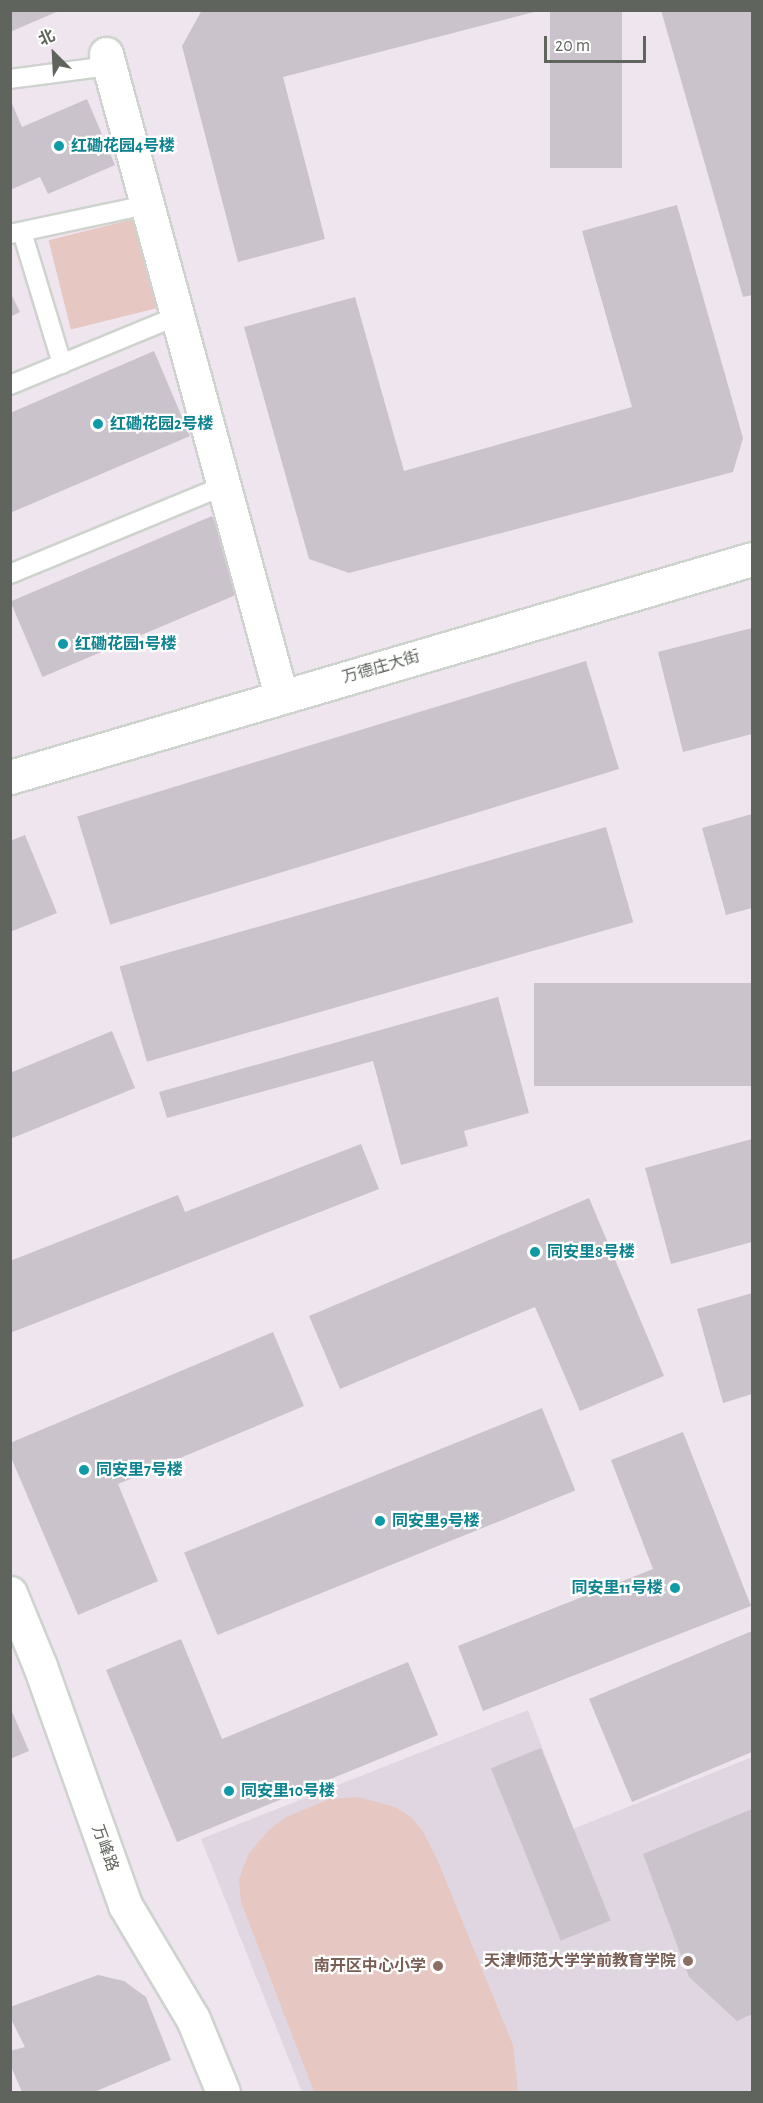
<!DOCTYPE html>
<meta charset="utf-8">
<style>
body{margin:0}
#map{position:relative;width:763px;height:2103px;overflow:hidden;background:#eee5ef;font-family:"Alegreya Sans","Noto Sans SC",sans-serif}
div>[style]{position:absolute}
.education>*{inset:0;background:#e0d6e1}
.green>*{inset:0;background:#e6c7c1;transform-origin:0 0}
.building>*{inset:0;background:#cac3cc;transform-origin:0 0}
.roads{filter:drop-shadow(2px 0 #ced3cd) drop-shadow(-2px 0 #ced3cd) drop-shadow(0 2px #ced3cd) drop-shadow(0 -2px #ced3cd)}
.service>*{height:18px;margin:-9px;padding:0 9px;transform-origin:9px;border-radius:9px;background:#fff}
.minor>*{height:33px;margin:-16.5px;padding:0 16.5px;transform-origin:16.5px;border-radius:16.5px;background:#fff}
.tertiary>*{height:33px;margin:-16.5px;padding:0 16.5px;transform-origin:16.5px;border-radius:16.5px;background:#fff}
.dots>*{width:16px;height:16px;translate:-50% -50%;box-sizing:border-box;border:3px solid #fff;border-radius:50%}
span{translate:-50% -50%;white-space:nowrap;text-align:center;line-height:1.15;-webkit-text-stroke:4.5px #fff;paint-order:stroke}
.culture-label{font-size:16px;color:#0d838f;font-weight:700}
.left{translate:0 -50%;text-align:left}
.right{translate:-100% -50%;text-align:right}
.street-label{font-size:16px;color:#5f655c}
.education-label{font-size:16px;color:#785e54;font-weight:700}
.frame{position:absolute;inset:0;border:12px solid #5f655c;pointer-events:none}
.north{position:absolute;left:24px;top:24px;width:60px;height:60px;-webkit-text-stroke:4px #fff;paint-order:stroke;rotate:336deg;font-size:16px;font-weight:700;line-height:24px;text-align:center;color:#5f655c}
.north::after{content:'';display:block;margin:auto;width:21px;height:27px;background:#5f655c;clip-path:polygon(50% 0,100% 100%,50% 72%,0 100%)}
.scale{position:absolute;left:544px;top:36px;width:102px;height:27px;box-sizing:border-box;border:3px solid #5f655c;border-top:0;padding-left:8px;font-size:18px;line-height:21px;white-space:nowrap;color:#5f655c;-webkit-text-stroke:4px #fff;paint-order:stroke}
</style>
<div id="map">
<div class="education">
<i style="clip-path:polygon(528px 1710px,573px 1829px,752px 1757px,752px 2092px,302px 2092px,201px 1839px)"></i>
</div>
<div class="green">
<i style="left:134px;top:219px;width:92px;height:88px;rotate:76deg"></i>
<i style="clip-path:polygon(358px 1797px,395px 1807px,411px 1817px,422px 1830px,437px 1859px,513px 2045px,518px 2092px,314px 2092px,241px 1902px,239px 1879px,249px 1853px,269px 1830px,286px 1817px,330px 1799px)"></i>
</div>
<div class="building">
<i style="clip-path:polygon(10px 10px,61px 10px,10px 32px)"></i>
<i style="clip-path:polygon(202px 10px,537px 10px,538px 11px,283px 77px,325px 239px,238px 262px,182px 46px)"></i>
<i style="left:550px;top:10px;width:72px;height:158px"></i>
<i style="clip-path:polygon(661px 10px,752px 10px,752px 295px,743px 297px)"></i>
<i style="clip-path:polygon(10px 99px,22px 127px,87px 99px,115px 165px,48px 194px,40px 177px,10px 190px)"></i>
<i style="clip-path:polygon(677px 205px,743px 438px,733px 472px,349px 573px,309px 559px,244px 327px,355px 297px,404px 471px,632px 407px,582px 231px)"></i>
<i style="clip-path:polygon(10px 292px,20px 312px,10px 317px)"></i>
<i style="clip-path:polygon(154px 351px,190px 436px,10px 513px,10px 413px)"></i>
<i style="left:212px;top:516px;width:82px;height:219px;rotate:67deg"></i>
<i style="clip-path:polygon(752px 628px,752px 734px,683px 752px,658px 652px)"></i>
<i style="left:586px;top:661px;width:113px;height:532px;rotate:73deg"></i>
<i style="clip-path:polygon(752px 814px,752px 908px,726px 915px,702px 828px)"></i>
<i style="left:606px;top:827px;width:99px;height:506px;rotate:74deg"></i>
<i style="clip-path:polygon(25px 835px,57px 913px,10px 932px,10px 841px)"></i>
<i style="left:752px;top:983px;width:103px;height:218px;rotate:90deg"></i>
<i style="clip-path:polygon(498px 997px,529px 1113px,464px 1131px,468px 1146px,401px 1165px,373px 1061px,167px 1118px,159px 1092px)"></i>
<i style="clip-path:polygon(112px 1031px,135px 1088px,10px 1139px,10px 1073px)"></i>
<i style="clip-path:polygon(752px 1139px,752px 1242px,671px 1264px,645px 1168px)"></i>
<i style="clip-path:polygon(361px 1144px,379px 1189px,10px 1333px,10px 1261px,178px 1195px,185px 1212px)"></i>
<i style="clip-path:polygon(589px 1198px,664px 1376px,580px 1411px,535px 1307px,340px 1389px,309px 1316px)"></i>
<i style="clip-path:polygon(752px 1293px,752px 1394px,723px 1403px,697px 1309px)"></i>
<i style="clip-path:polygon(273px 1332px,304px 1406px,118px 1484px,158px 1581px,78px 1615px,10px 1455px,10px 1443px)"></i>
<i style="left:542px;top:1408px;width:89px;height:386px;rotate:68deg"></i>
<i style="clip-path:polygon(683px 1432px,751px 1606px,483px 1711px,458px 1646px,653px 1569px,611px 1460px)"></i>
<i style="clip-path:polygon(752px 1631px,752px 1752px,632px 1802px,589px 1699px)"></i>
<i style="clip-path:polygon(181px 1639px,222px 1739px,408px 1662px,438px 1735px,177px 1842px,106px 1670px)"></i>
<i style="clip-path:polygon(10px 1707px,29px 1751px,10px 1759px)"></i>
<i style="left:541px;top:1748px;width:186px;height:54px;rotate:68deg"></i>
<i style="clip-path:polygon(752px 1809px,752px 2014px,737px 2021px,689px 1977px,643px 1854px)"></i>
<i style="clip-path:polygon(98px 1975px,124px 1981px,146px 1997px,171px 2060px,94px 2092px,22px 2092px,10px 2064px,10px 2051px,25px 2047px,10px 2017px,10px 2007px)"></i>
</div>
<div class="roads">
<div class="service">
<i style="left:10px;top:79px;width:100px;rotate:-7.5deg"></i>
<i style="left:22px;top:232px;width:138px;rotate:73.1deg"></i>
<i style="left:10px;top:234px;width:140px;rotate:-12deg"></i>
<i style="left:10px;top:385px;width:181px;rotate:-22.4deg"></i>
<i style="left:10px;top:574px;width:230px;rotate:-22.4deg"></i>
</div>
<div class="minor">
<i style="left:106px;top:54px;width:665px;rotate:74.75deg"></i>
<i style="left:10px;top:1593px;width:79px;rotate:67.7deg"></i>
<i style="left:40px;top:1666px;width:254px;rotate:70.4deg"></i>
<i style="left:125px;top:1905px;width:133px;rotate:59.2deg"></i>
<i style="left:193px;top:2019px;width:79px;rotate:67.7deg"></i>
</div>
<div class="tertiary">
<i style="left:10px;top:777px;width:773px;rotate:-16.37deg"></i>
</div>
</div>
<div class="dots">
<i style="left:59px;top:146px;background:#0f9aa8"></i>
<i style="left:98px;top:424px;background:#0f9aa8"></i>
<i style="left:63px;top:644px;background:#0f9aa8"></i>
<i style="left:535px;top:1252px;background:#0f9aa8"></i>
<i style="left:84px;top:1470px;background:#0f9aa8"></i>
<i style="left:380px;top:1521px;background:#0f9aa8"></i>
<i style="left:675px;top:1588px;background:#0f9aa8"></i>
<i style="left:229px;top:1791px;background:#0f9aa8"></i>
<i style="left:688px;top:1961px;background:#8d6e63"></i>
<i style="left:438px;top:1966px;background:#8d6e63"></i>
</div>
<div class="culture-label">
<span class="left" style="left:71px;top:146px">红磡花园4号楼</span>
<span class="left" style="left:110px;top:424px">红磡花园2号楼</span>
<span class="left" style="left:75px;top:644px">红磡花园1号楼</span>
<span class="left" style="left:547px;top:1252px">同安里8号楼</span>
<span class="left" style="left:96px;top:1470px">同安里7号楼</span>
<span class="left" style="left:392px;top:1521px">同安里9号楼</span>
<span class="right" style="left:663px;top:1588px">同安里11号楼</span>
<span class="left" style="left:241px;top:1791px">同安里10号楼</span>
</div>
<div class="street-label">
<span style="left:381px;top:667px;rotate:-16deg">万德庄大街</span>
<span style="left:105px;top:1848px;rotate:70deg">万峰路</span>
</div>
<div class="education-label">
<span class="right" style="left:676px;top:1961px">天津师范大学学前教育学院</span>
<span class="right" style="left:426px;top:1966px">南开区中心小学</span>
</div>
<div class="frame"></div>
<div class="north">北</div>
<div class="scale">20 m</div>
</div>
